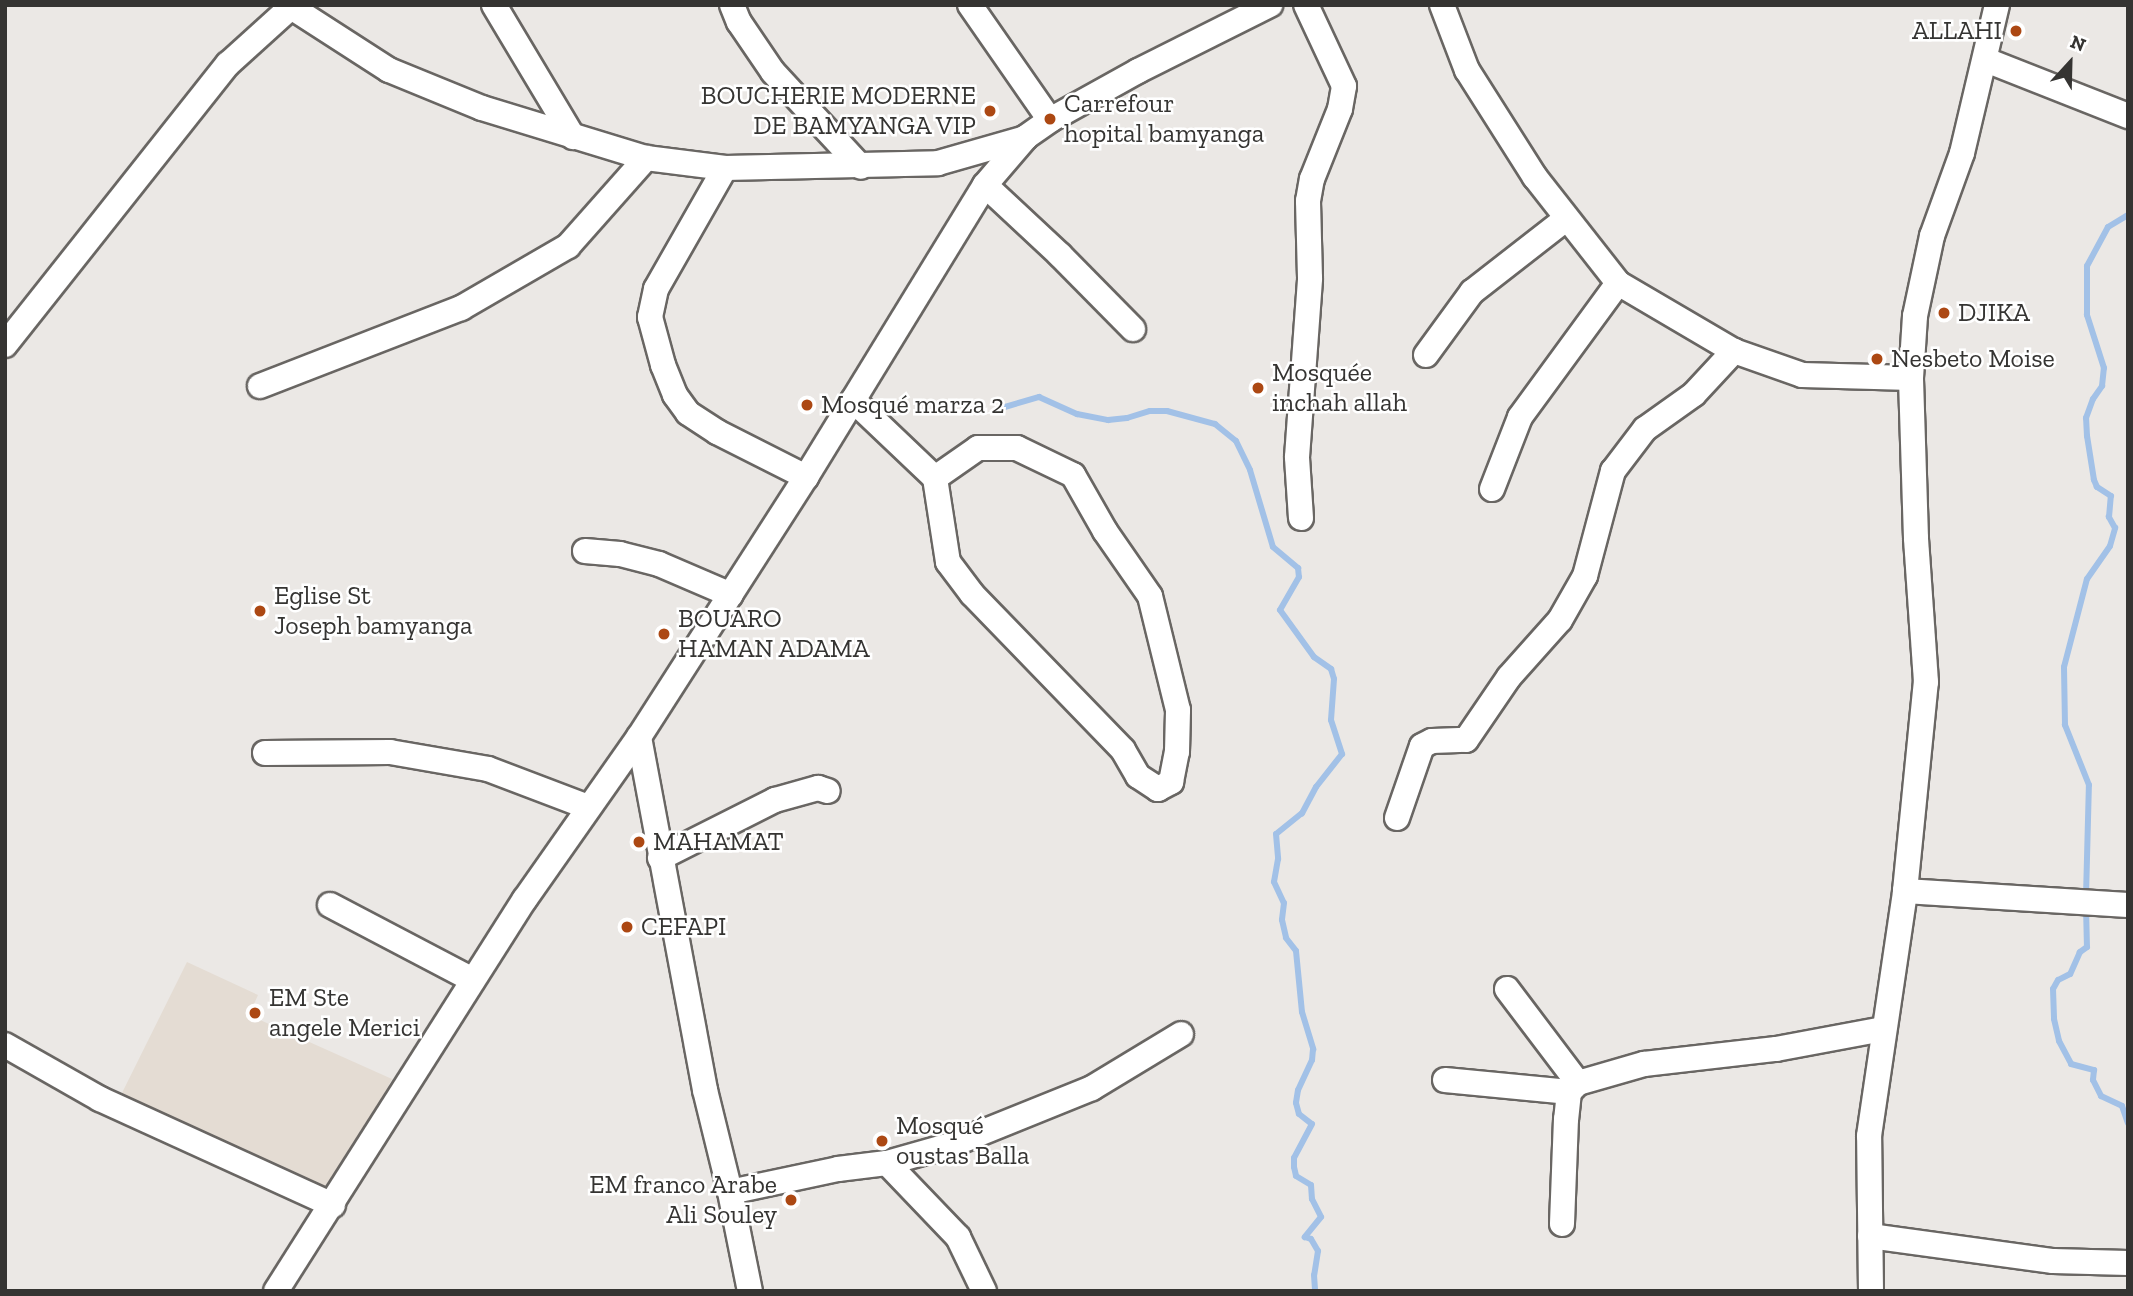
<!DOCTYPE html>
<meta charset="utf-8">
<style>
body{margin:0}
#map{position:relative;width:2133px;height:1296px;overflow:hidden;background:#ebe8e5;font-family:"Zilla Slab",serif}
div>[style]{position:absolute}
.built>*{inset:0;background:#e4dcd3}
.stream>*{height:6px;margin:-3px;padding:0 3px;transform-origin:3px;border-radius:3px;background:#a2c1e7}
.roads{filter:drop-shadow(2px 0 #696663) drop-shadow(-2px 0 #696663) drop-shadow(0 2px #696663) drop-shadow(0 -2px #696663)}
.street>*{height:24px;margin:-12px;padding:0 12px;transform-origin:12px;border-radius:12px;background:#fff}
.dots>*{width:19px;height:19px;translate:-50% -50%;box-sizing:border-box;border:4px solid #fff;border-radius:50%}
span{translate:-50% -50%;white-space:nowrap;text-align:center;line-height:1.15;-webkit-text-stroke:5px #fff;paint-order:stroke}
.poi-label{font-size:26px;color:#353432}
.right{translate:-100% -50%;text-align:right}
.left{translate:0 -50%;text-align:left}
.frame{position:absolute;inset:0;border:7px solid #353432;pointer-events:none}
.north{position:absolute;left:2035px;top:28px;width:70px;height:70px;-webkit-text-stroke:5px #fff;paint-order:stroke;rotate:22deg;font-size:19px;font-weight:700;line-height:28px;text-align:center;color:#353432}
.north::after{content:'';display:block;margin:auto;width:24px;height:32px;background:#353432;clip-path:polygon(50% 0,100% 100%,50% 72%,0 100%)}
</style>
<div id="map">
<div class="built">
<i style="clip-path:polygon(187px 962px,258px 995px,249px 1015px,392px 1079px,329px 1197px,119px 1099px)"></i>
</div>
<div class="stream">
<i style="left:998px;top:409px;width:43px;rotate:-16.3deg"></i>
<i style="left:1039px;top:397px;width:42px;rotate:24.1deg"></i>
<i style="left:1077px;top:414px;width:32px;rotate:11deg"></i>
<i style="left:1108px;top:420px;width:19px;rotate:-6deg"></i>
<i style="left:1127px;top:418px;width:24px;rotate:-17deg"></i>
<i style="left:1150px;top:411px;width:17px"></i>
<i style="left:1167px;top:411px;width:50px;rotate:15.2deg"></i>
<i style="left:1215px;top:424px;width:27px;rotate:39deg"></i>
<i style="left:1236px;top:441px;width:32px;rotate:64deg"></i>
<i style="left:1250px;top:470px;width:80px;rotate:73.4deg"></i>
<i style="left:1273px;top:547px;width:33px;rotate:40deg"></i>
<i style="left:1298px;top:568px;width:9px;rotate:84deg"></i>
<i style="left:1299px;top:577px;width:38px;rotate:120deg"></i>
<i style="left:1280px;top:610px;width:58px;rotate:54.1deg"></i>
<i style="left:1314px;top:657px;width:21px;rotate:35deg"></i>
<i style="left:1331px;top:669px;width:10px;rotate:73deg"></i>
<i style="left:1334px;top:679px;width:41px;rotate:94.2deg"></i>
<i style="left:1331px;top:720px;width:36px;rotate:72deg"></i>
<i style="left:1342px;top:754px;width:42px;rotate:128.2deg"></i>
<i style="left:1316px;top:787px;width:30px;rotate:118deg"></i>
<i style="left:1302px;top:813px;width:33px;rotate:141deg"></i>
<i style="left:1276px;top:834px;width:25px;rotate:85deg"></i>
<i style="left:1278px;top:859px;width:23px;rotate:100deg"></i>
<i style="left:1274px;top:882px;width:23px;rotate:65deg"></i>
<i style="left:1284px;top:903px;width:17px;rotate:97deg"></i>
<i style="left:1282px;top:920px;width:18px;rotate:77deg"></i>
<i style="left:1286px;top:938px;width:16px;rotate:52deg"></i>
<i style="left:1296px;top:951px;width:61px;rotate:84.4deg"></i>
<i style="left:1302px;top:1012px;width:39px;rotate:73deg"></i>
<i style="left:1313px;top:1049px;width:11px;rotate:95deg"></i>
<i style="left:1312px;top:1060px;width:33px;rotate:115deg"></i>
<i style="left:1298px;top:1090px;width:13px;rotate:99deg"></i>
<i style="left:1296px;top:1103px;width:11px;rotate:75deg"></i>
<i style="left:1299px;top:1114px;width:16px;rotate:38deg"></i>
<i style="left:1312px;top:1124px;width:38px;rotate:118deg"></i>
<i style="left:1294px;top:1158px;width:9px;rotate:90deg"></i>
<i style="left:1294px;top:1167px;width:9px;rotate:77deg"></i>
<i style="left:1296px;top:1176px;width:17px;rotate:31deg"></i>
<i style="left:1311px;top:1185px;width:14px;rotate:86deg"></i>
<i style="left:1312px;top:1199px;width:20px;rotate:63deg"></i>
<i style="left:1321px;top:1217px;width:26px;rotate:129deg"></i>
<i style="left:1305px;top:1237px;width:6px;rotate:18deg"></i>
<i style="left:1311px;top:1239px;width:14px;rotate:60deg"></i>
<i style="left:1318px;top:1251px;width:24px;rotate:99deg"></i>
<i style="left:1314px;top:1275px;width:16px;rotate:86deg"></i>
<i style="left:2086px;top:896px;width:111px;rotate:-88.5deg"></i>
<i style="left:2089px;top:785px;width:65px;rotate:-111.8deg"></i>
<i style="left:2065px;top:725px;width:58px;rotate:-91deg"></i>
<i style="left:2064px;top:667px;width:91px;rotate:-75.4deg"></i>
<i style="left:2087px;top:579px;width:40px;rotate:-55.1deg"></i>
<i style="left:2110px;top:546px;width:19px;rotate:-74deg"></i>
<i style="left:2115px;top:528px;width:13px;rotate:-119deg"></i>
<i style="left:2109px;top:517px;width:21px;rotate:-85deg"></i>
<i style="left:2111px;top:496px;width:17px;rotate:-147deg"></i>
<i style="left:2097px;top:487px;width:8px;rotate:-113deg"></i>
<i style="left:2094px;top:480px;width:45px;rotate:-99deg"></i>
<i style="left:2087px;top:436px;width:18px;rotate:-93deg"></i>
<i style="left:2086px;top:418px;width:20px;rotate:-70deg"></i>
<i style="left:2093px;top:399px;width:16px;rotate:-55deg"></i>
<i style="left:2102px;top:386px;width:18px;rotate:-84deg"></i>
<i style="left:2104px;top:368px;width:56px;rotate:-107.8deg"></i>
<i style="left:2087px;top:315px;width:49px;rotate:-90deg"></i>
<i style="left:2087px;top:266px;width:44px;rotate:-61.7deg"></i>
<i style="left:2108px;top:227px;width:23px;rotate:-31deg"></i>
<i style="left:2086px;top:907px;width:40px;rotate:88.6deg"></i>
<i style="left:2087px;top:947px;width:9px;rotate:144deg"></i>
<i style="left:2080px;top:952px;width:24px;rotate:114deg"></i>
<i style="left:2070px;top:974px;width:13px;rotate:153deg"></i>
<i style="left:2058px;top:980px;width:10px;rotate:119deg"></i>
<i style="left:2053px;top:989px;width:30px;rotate:88deg"></i>
<i style="left:2054px;top:1019px;width:23px;rotate:77deg"></i>
<i style="left:2059px;top:1041px;width:26px;rotate:62deg"></i>
<i style="left:2071px;top:1064px;width:24px;rotate:15deg"></i>
<i style="left:2094px;top:1070px;width:10px;rotate:96deg"></i>
<i style="left:2093px;top:1080px;width:18px;rotate:63deg"></i>
<i style="left:2101px;top:1096px;width:23px;rotate:25deg"></i>
<i style="left:2122px;top:1106px;width:18px;rotate:71deg"></i>
</div>
<div class="roads">
<div class="street">
<i style="left:288px;top:5px;width:120px;rotate:32.8deg"></i>
<i style="left:389px;top:70px;width:100px;rotate:22.2deg"></i>
<i style="left:482px;top:108px;width:171px;rotate:17deg"></i>
<i style="left:646px;top:158px;width:80px;rotate:7.2deg"></i>
<i style="left:725px;top:168px;width:213px;rotate:-1.3deg"></i>
<i style="left:938px;top:163px;width:91px;rotate:-16deg"></i>
<i style="left:494px;top:5px;width:154px;rotate:59.1deg"></i>
<i style="left:732px;top:5px;width:18px;rotate:68deg"></i>
<i style="left:739px;top:22px;width:60px;rotate:55.8deg"></i>
<i style="left:773px;top:72px;width:129px;rotate:47.2deg"></i>
<i style="left:970px;top:5px;width:140px;rotate:55.2deg"></i>
<i style="left:1442px;top:5px;width:70px;rotate:69deg"></i>
<i style="left:1467px;top:70px;width:127px;rotate:57.6deg"></i>
<i style="left:1535px;top:177px;width:135px;rotate:51.9deg"></i>
<i style="left:1618px;top:283px;width:134px;rotate:30.4deg"></i>
<i style="left:1734px;top:351px;width:72px;rotate:19.4deg"></i>
<i style="left:1802px;top:375px;width:109px;rotate:1.6deg"></i>
<i style="left:1986px;top:60px;width:153px;rotate:21.5deg"></i>
<i style="left:725px;top:168px;width:139px;rotate:119.7deg"></i>
<i style="left:656px;top:289px;width:29px;rotate:102deg"></i>
<i style="left:650px;top:317px;width:50px;rotate:74.8deg"></i>
<i style="left:663px;top:365px;width:32px;rotate:68deg"></i>
<i style="left:675px;top:395px;width:22px;rotate:54deg"></i>
<i style="left:688px;top:413px;width:35px;rotate:33deg"></i>
<i style="left:717px;top:432px;width:100px;rotate:26.8deg"></i>
<i style="left:985px;top:185px;width:103px;rotate:43deg"></i>
<i style="left:1060px;top:255px;width:104px;rotate:45.4deg"></i>
<i style="left:5px;top:345px;width:359px;rotate:-51.6deg"></i>
<i style="left:228px;top:64px;width:85px;rotate:-42.1deg"></i>
<i style="left:1426px;top:355px;width:78px;rotate:-53.9deg"></i>
<i style="left:1472px;top:292px;width:120px;rotate:-37.9deg"></i>
<i style="left:260px;top:386px;width:216px;rotate:-21.2deg"></i>
<i style="left:461px;top:308px;width:124px;rotate:-30.1deg"></i>
<i style="left:568px;top:246px;width:118px;rotate:-48.4deg"></i>
<i style="left:853px;top:400px;width:113px;rotate:43.6deg"></i>
<i style="left:935px;top:478px;width:85px;rotate:81.2deg"></i>
<i style="left:948px;top:562px;width:40px;rotate:53deg"></i>
<i style="left:972px;top:594px;width:217px;rotate:45.9deg"></i>
<i style="left:1123px;top:750px;width:30px;rotate:60deg"></i>
<i style="left:1138px;top:776px;width:24px;rotate:33deg"></i>
<i style="left:1158px;top:789px;width:15px;rotate:-28deg"></i>
<i style="left:1171px;top:782px;width:31px;rotate:-79deg"></i>
<i style="left:1177px;top:752px;width:42px;rotate:-88.6deg"></i>
<i style="left:1178px;top:710px;width:117px;rotate:-103.8deg"></i>
<i style="left:1150px;top:596px;width:79px;rotate:-124.7deg"></i>
<i style="left:1105px;top:531px;width:64px;rotate:-119.7deg"></i>
<i style="left:1073px;top:475px;width:62px;rotate:-154.3deg"></i>
<i style="left:1017px;top:448px;width:39px;rotate:180deg"></i>
<i style="left:978px;top:448px;width:52px;rotate:145.1deg"></i>
<i style="left:1492px;top:489px;width:77px;rotate:-68.7deg"></i>
<i style="left:1520px;top:417px;width:166px;rotate:-53.8deg"></i>
<i style="left:1301px;top:518px;width:61px;rotate:-93.8deg"></i>
<i style="left:1297px;top:457px;width:179px;rotate:-85.8deg"></i>
<i style="left:1310px;top:278px;width:77px;rotate:-91.5deg"></i>
<i style="left:1308px;top:201px;width:22px;rotate:-80deg"></i>
<i style="left:1312px;top:179px;width:75px;rotate:-68.2deg"></i>
<i style="left:1340px;top:109px;width:23px;rotate:-80deg"></i>
<i style="left:1344px;top:86px;width:89px;rotate:-115.1deg"></i>
<i style="left:585px;top:551px;width:35px;rotate:5deg"></i>
<i style="left:620px;top:554px;width:40px;rotate:14.4deg"></i>
<i style="left:659px;top:564px;width:78px;rotate:23.3deg"></i>
<i style="left:639px;top:737px;width:359px;rotate:79.4deg"></i>
<i style="left:705px;top:1090px;width:105px;rotate:76.2deg"></i>
<i style="left:730px;top:1192px;width:101px;rotate:78.6deg"></i>
<i style="left:265px;top:753px;width:125px;rotate:-0.5deg"></i>
<i style="left:390px;top:752px;width:99px;rotate:9.8deg"></i>
<i style="left:488px;top:769px;width:107px;rotate:20.8deg"></i>
<i style="left:1397px;top:818px;width:76px;rotate:-70.9deg"></i>
<i style="left:1422px;top:746px;width:11px;rotate:-27deg"></i>
<i style="left:1432px;top:741px;width:34px;rotate:-2deg"></i>
<i style="left:1466px;top:740px;width:76px;rotate:-55.7deg"></i>
<i style="left:1509px;top:677px;width:76px;rotate:-48.2deg"></i>
<i style="left:1560px;top:620px;width:51px;rotate:-60.4deg"></i>
<i style="left:1585px;top:576px;width:109px;rotate:-75.1deg"></i>
<i style="left:1613px;top:471px;width:53px;rotate:-52.7deg"></i>
<i style="left:1645px;top:429px;width:60px;rotate:-35.5deg"></i>
<i style="left:1694px;top:394px;width:59px;rotate:-47.1deg"></i>
<i style="left:660px;top:858px;width:129px;rotate:-26.8deg"></i>
<i style="left:775px;top:800px;width:45px;rotate:-15.6deg"></i>
<i style="left:818px;top:788px;width:10px;rotate:17deg"></i>
<i style="left:1905px;top:891px;width:223px;rotate:3.6deg"></i>
<i style="left:330px;top:905px;width:161px;rotate:27.7deg"></i>
<i style="left:1507px;top:989px;width:118px;rotate:52.9deg"></i>
<i style="left:1578px;top:1083px;width:13px;rotate:135deg"></i>
<i style="left:1569px;top:1092px;width:27px;rotate:96deg"></i>
<i style="left:1566px;top:1119px;width:105px;rotate:92.2deg"></i>
<i style="left:5px;top:1045px;width:109px;rotate:29.6deg"></i>
<i style="left:100px;top:1099px;width:256px;rotate:24.5deg"></i>
<i style="left:1445px;top:1080px;width:125px;rotate:5.5deg"></i>
<i style="left:1578px;top:1083px;width:69px;rotate:-16.1deg"></i>
<i style="left:1644px;top:1064px;width:133px;rotate:-6.5deg"></i>
<i style="left:1776px;top:1049px;width:109px;rotate:-10.6deg"></i>
<i style="left:887px;top:1163px;width:66px;rotate:-15.7deg"></i>
<i style="left:951px;top:1145px;width:152px;rotate:-22deg"></i>
<i style="left:1092px;top:1088px;width:104px;rotate:-31.2deg"></i>
<i style="left:730px;top:1192px;width:110px;rotate:-12deg"></i>
<i style="left:838px;top:1169px;width:49px;rotate:-7deg"></i>
<i style="left:887px;top:1163px;width:103px;rotate:46.2deg"></i>
<i style="left:958px;top:1237px;width:60px;rotate:64.3deg"></i>
<i style="left:1870px;top:1236px;width:185px;rotate:7.8deg"></i>
<i style="left:2053px;top:1261px;width:75px;rotate:1.5deg"></i>
<i style="left:276px;top:1291px;width:464px;rotate:-57.6deg"></i>
<i style="left:525px;top:899px;width:198px;rotate:-54.9deg"></i>
<i style="left:639px;top:737px;width:309px;rotate:-57.3deg"></i>
<i style="left:806px;top:477px;width:342px;rotate:-58.5deg"></i>
<i style="left:985px;top:185px;width:63px;rotate:-49.5deg"></i>
<i style="left:1026px;top:137px;width:29px;rotate:-35deg"></i>
<i style="left:1050px;top:120px;width:101px;rotate:-29.1deg"></i>
<i style="left:1138px;top:71px;width:148px;rotate:-26.6deg"></i>
<i style="left:1871px;top:1291px;width:155px;rotate:-90.7deg"></i>
<i style="left:1869px;top:1136px;width:248px;rotate:-81.6deg"></i>
<i style="left:1905px;top:891px;width:210px;rotate:-84.3deg"></i>
<i style="left:1926px;top:682px;width:144px;rotate:-94deg"></i>
<i style="left:1916px;top:538px;width:160px;rotate:-91.8deg"></i>
<i style="left:1911px;top:378px;width:62px;rotate:-86.3deg"></i>
<i style="left:1915px;top:316px;width:82px;rotate:-78deg"></i>
<i style="left:1932px;top:236px;width:88px;rotate:-70.1deg"></i>
<i style="left:1962px;top:153px;width:152px;rotate:-76.7deg"></i>
</div>
</div>
<div class="dots">
<i style="left:2016px;top:31px;background:#ac4813"></i>
<i style="left:990px;top:111px;background:#ac4813"></i>
<i style="left:1050px;top:119px;background:#ac4813"></i>
<i style="left:1944px;top:313px;background:#ac4813"></i>
<i style="left:1877px;top:359px;background:#ac4813"></i>
<i style="left:1258px;top:388px;background:#ac4813"></i>
<i style="left:807px;top:405px;background:#ac4813"></i>
<i style="left:260px;top:611px;background:#ac4813"></i>
<i style="left:664px;top:634px;background:#ac4813"></i>
<i style="left:639px;top:842px;background:#ac4813"></i>
<i style="left:627px;top:927px;background:#ac4813"></i>
<i style="left:255px;top:1013px;background:#ac4813"></i>
<i style="left:882px;top:1141px;background:#ac4813"></i>
<i style="left:791px;top:1200px;background:#ac4813"></i>
</div>
<div class="poi-label">
<span class="right" style="left:2002px;top:31px">ALLAHI</span>
<span class="right" style="left:976px;top:111px">BOUCHERIE MODERNE<br>DE BAMYANGA VIP</span>
<span class="left" style="left:1064px;top:119px">Carrefour<br>hopital bamyanga</span>
<span class="left" style="left:1958px;top:313px">DJIKA</span>
<span class="left" style="left:1891px;top:359px">Nesbeto Moise</span>
<span class="left" style="left:1272px;top:388px">Mosquée<br>inchah allah</span>
<span class="left" style="left:821px;top:405px">Mosqué marza 2</span>
<span class="left" style="left:274px;top:611px">Eglise St<br>Joseph bamyanga</span>
<span class="left" style="left:678px;top:634px">BOUARO<br>HAMAN ADAMA</span>
<span class="left" style="left:653px;top:842px">MAHAMAT</span>
<span class="left" style="left:641px;top:927px">CEFAPI</span>
<span class="left" style="left:269px;top:1013px">EM Ste<br>angele Merici</span>
<span class="left" style="left:896px;top:1141px">Mosqué<br>oustas Balla</span>
<span class="right" style="left:777px;top:1200px">EM franco Arabe<br>Ali Souley</span>
</div>
<div class="frame"></div>
<div class="north">N</div>
</div>
